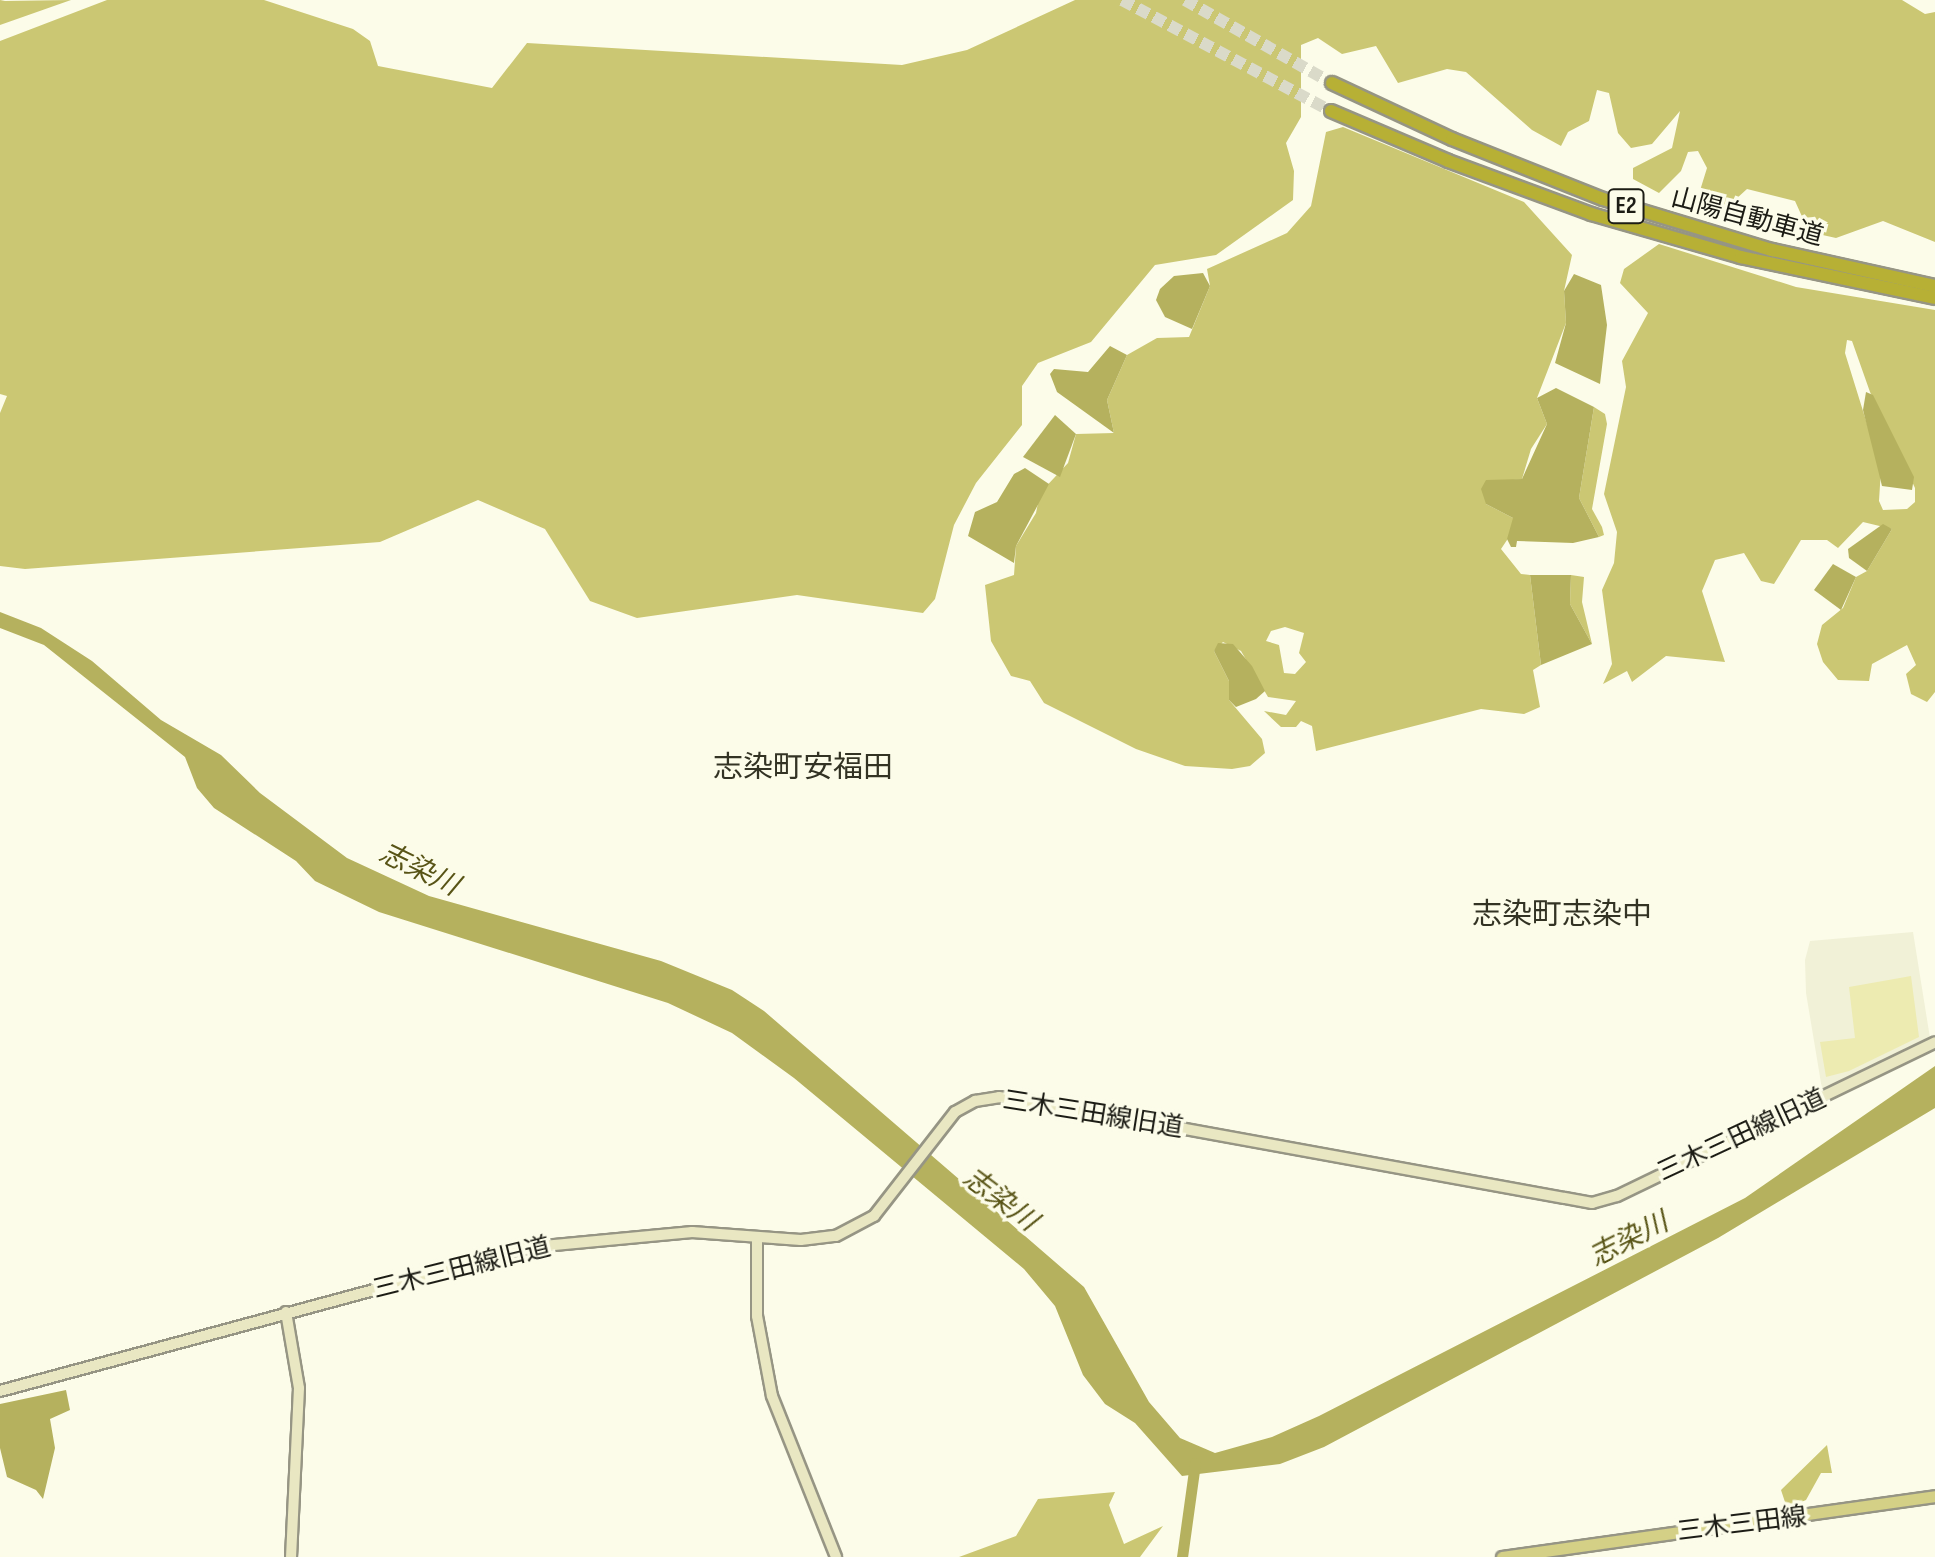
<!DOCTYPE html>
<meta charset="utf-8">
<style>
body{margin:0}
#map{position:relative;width:1935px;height:1557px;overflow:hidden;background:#fcfce9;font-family:"Sofia Sans Condensed","Noto Sans JP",sans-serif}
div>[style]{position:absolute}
.built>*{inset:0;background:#f1f1d7}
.green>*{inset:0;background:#edebb1}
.forest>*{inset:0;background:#cbc773}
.water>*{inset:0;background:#b5b15e}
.river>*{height:11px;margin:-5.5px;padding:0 5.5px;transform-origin:5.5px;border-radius:5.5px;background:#b5b15e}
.highway-tunnel>*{height:12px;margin-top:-6px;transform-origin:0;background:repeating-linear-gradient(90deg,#dadac9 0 12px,transparent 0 18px)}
.roads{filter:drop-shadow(2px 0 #969584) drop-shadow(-2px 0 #969584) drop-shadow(0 2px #969584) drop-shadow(0 -2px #969584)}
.secondary>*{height:10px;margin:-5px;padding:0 5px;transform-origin:5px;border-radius:5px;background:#e9e7c2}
.primary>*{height:11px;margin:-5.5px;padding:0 5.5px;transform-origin:5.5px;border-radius:5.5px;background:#d4d086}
.highway>*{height:12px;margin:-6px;padding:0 6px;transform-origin:6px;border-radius:6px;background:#b7b035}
span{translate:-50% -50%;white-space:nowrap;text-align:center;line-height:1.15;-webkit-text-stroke:7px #fcfce9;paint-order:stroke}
.shield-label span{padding:2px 6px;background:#fcfce9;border:2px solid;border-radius:6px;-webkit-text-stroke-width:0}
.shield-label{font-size:24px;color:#1c1c15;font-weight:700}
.street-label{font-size:26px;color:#1c1c15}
.water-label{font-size:28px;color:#585416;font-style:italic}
.quarter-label{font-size:30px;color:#333324}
</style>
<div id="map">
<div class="built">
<i style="clip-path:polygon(1913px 932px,1930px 1038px,1822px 1089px,1806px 993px,1805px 960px,1810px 941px)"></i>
</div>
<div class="green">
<i style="clip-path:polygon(1911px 976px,1919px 1037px,1849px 1071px,1826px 1077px,1820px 1042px,1855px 1038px,1849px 987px)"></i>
</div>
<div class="forest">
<i style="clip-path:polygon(0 0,5px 1px,71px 0,0 25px)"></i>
<i style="clip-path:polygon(107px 0,264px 0,353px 29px,370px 41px,378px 66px,492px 88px,527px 43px,902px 65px,967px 50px,1075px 0,1902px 0,1925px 14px,1935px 12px,1935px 242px,1883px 221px,1836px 238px,1809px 232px,1795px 201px,1747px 189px,1724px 210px,1698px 197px,1707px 168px,1698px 151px,1688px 152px,1681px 171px,1659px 193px,1633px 179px,1633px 168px,1672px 148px,1680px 111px,1652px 144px,1631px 148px,1618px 133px,1609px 93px,1597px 90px,1589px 121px,1568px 132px,1561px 146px,1532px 130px,1466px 72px,1447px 69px,1398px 83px,1376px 46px,1342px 54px,1318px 38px,1301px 45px,1301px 117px,1286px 143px,1294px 171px,1293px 200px,1216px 255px,1155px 265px,1091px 342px,1038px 363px,1022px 386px,1022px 425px,976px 483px,954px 525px,935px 599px,923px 613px,797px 595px,637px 618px,590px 601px,545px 529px,478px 500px,380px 542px,25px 569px,0 566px,0 413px,7px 396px,0 394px,0 41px)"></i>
<i style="clip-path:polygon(evenodd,1343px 127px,1524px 202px,1572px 255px,1564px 291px,1566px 323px,1537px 398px,1547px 424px,1531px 449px,1522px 479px,1495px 482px,1486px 504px,1513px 518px,1513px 531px,1501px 549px,1521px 574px,1530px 575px,1541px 665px,1533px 670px,1540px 707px,1524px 714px,1481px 709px,1316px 751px,1312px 726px,1301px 721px,1296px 727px,1281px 727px,1264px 711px,1286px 715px,1296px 701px,1268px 697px,1241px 651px,1223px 642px,1214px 651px,1229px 681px,1229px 700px,1262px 739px,1265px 753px,1250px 766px,1232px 769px,1185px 766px,1136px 749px,1044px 703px,1030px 681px,1011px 676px,991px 641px,985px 585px,1014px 575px,1016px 546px,1036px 513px,1040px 493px,1068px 463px,1076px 434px,1114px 433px,1107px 400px,1127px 355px,1157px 338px,1189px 337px,1210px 286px,1207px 269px,1287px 233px,1311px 206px,1326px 132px,1343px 127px,1285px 627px,1304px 633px,1299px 653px,1306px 662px,1295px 674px,1284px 673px,1279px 645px,1266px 641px,1271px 631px,1285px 627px)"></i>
<i style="clip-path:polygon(evenodd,1659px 244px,1796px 287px,1935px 310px,1935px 692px,1927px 702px,1911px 694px,1906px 674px,1916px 665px,1907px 645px,1872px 664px,1869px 681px,1838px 680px,1823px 662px,1817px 644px,1822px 625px,1843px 608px,1856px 577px,1867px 571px,1892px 529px,1863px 522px,1838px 548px,1827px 540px,1801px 540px,1774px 584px,1761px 581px,1744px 553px,1715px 560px,1702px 591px,1725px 662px,1666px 656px,1632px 682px,1627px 671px,1603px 684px,1612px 664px,1602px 590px,1614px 563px,1617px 532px,1604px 494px,1626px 387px,1622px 361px,1648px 313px,1620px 283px,1624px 269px,1659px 244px,1847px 340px,1852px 341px,1870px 392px,1915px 488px,1915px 502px,1907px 509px,1883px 510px,1879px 501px,1881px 469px,1845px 353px,1847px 340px)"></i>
<i style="clip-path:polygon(1594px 407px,1605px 414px,1607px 424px,1592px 509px,1602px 527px,1604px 535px,1599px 537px,1579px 498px)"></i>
<i style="clip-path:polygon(1571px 575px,1584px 577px,1582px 602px,1592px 644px,1570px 604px)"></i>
<i style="clip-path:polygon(1827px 1445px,1832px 1473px,1821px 1473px,1806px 1500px,1787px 1508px,1781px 1490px)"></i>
<i style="clip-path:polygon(1115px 1492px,1109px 1505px,1124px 1544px,1163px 1526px,1140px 1557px,959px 1557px,1016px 1536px,1038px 1499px)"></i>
</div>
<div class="water">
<i style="clip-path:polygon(1203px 273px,1210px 286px,1192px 329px,1165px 317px,1156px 300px,1160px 289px,1174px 276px)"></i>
<i style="clip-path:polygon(1574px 274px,1601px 285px,1607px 325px,1600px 384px,1555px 363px,1566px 323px,1564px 291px)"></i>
<i style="clip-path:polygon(1110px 346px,1127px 355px,1107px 400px,1114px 433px,1057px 392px,1050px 374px,1054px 369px,1088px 372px)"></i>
<i style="clip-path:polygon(1556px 388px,1594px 407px,1579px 498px,1599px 537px,1573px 543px,1517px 541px,1516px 547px,1511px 547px,1507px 539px,1513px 518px,1486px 504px,1481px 489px,1486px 480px,1522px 479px,1547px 424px,1537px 398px)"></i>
<i style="clip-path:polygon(1866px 392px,1873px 395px,1914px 477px,1912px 490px,1882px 486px,1863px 410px)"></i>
<i style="clip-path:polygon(1055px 415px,1076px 434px,1060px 477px,1023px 457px)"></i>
<i style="clip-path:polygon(1025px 468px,1049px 484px,1016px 546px,1014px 563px,968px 536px,975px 512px,997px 502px,1014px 474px)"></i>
<i style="clip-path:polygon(1883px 524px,1892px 529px,1867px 571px,1849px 558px,1848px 549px)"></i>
<i style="clip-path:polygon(1833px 564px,1856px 577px,1841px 610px,1814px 590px)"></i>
<i style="clip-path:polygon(1530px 575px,1571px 575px,1570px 604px,1592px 644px,1541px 665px)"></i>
<i style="clip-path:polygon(0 612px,41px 628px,92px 661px,161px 720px,221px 755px,260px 793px,347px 858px,429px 896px,661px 961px,732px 990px,764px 1011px,1084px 1287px,1149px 1402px,1180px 1438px,1215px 1453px,1272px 1437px,1319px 1416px,1745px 1198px,1935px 1066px,1935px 1108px,1718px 1238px,1324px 1447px,1280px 1464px,1182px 1476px,1135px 1423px,1105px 1404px,1083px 1375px,1055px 1306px,1024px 1269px,794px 1078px,732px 1033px,668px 1003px,379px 912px,315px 881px,296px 861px,214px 808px,197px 788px,185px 757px,44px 645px,0 628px)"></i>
<i style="clip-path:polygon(1218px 643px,1233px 644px,1252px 666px,1265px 691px,1256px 699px,1236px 707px,1229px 700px,1229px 681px,1214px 651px)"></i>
<i style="clip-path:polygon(66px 1390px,70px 1410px,50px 1419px,55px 1448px,43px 1499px,36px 1490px,7px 1477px,0 1448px,0 1404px)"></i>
</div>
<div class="river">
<i style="left:1182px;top:1557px;width:95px;rotate:-82.1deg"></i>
</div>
<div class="highway-tunnel">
<i style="left:1122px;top:0;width:237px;rotate:28deg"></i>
<i style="left:1185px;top:0;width:169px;rotate:29.5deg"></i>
</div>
<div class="roads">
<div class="secondary">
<i style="left:757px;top:1237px;width:79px;rotate:90deg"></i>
<i style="left:757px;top:1316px;width:81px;rotate:79.4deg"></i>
<i style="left:772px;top:1396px;width:173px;rotate:68.3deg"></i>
<i style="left:286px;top:1312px;width:77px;rotate:80.3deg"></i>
<i style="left:299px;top:1388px;width:169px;rotate:92.7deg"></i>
<i style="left:0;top:1391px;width:552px;rotate:-15.12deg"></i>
<i style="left:533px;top:1247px;width:160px;rotate:-5.4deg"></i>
<i style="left:692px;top:1232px;width:109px;rotate:4.2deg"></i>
<i style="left:801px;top:1240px;width:35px;rotate:-7deg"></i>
<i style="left:836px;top:1236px;width:43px;rotate:-27.8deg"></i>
<i style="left:874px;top:1216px;width:132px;rotate:-52.1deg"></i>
<i style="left:955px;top:1112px;width:23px;rotate:-29deg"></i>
<i style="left:975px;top:1101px;width:24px;rotate:-9deg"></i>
<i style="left:999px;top:1097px;width:61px;rotate:8.5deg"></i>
<i style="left:1059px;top:1106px;width:542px;rotate:10.31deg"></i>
<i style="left:1592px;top:1203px;width:26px;rotate:-16deg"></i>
<i style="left:1617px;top:1196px;width:353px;rotate:-25.8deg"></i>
</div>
<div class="primary">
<i style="left:1502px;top:1557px;width:437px;rotate:-8deg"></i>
</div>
<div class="highway">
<i style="left:1332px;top:83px;width:132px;rotate:25deg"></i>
<i style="left:1452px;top:139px;width:162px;rotate:21.7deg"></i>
<i style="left:1603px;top:199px;width:177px;rotate:16.8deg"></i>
<i style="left:1772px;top:250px;width:167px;rotate:12.5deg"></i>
<i style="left:1331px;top:111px;width:127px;rotate:23.1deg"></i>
<i style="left:1448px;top:161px;width:153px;rotate:20.3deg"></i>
<i style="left:1591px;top:214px;width:156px;rotate:16deg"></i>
<i style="left:1741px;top:257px;width:198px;rotate:11.9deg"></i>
</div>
</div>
<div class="shield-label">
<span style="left:1626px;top:206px">E2</span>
</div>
<div class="street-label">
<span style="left:1747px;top:218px;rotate:15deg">山陽自動車道</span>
<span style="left:1093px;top:1115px;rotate:9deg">三木三田線旧道</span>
<span style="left:1742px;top:1136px;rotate:-25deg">三木三田線旧道</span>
<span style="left:462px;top:1269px;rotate:-14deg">三木三田線旧道</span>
<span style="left:1742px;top:1525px;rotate:-7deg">三木三田線</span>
</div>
<div class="water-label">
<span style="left:419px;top:870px;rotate:26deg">志染川</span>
<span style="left:1000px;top:1200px;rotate:37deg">志染川</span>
<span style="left:1629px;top:1240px;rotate:-27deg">志染川</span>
</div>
<div class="quarter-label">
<span style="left:803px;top:768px">志染町安福田</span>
<span style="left:1562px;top:915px">志染町志染中</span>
</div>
</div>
